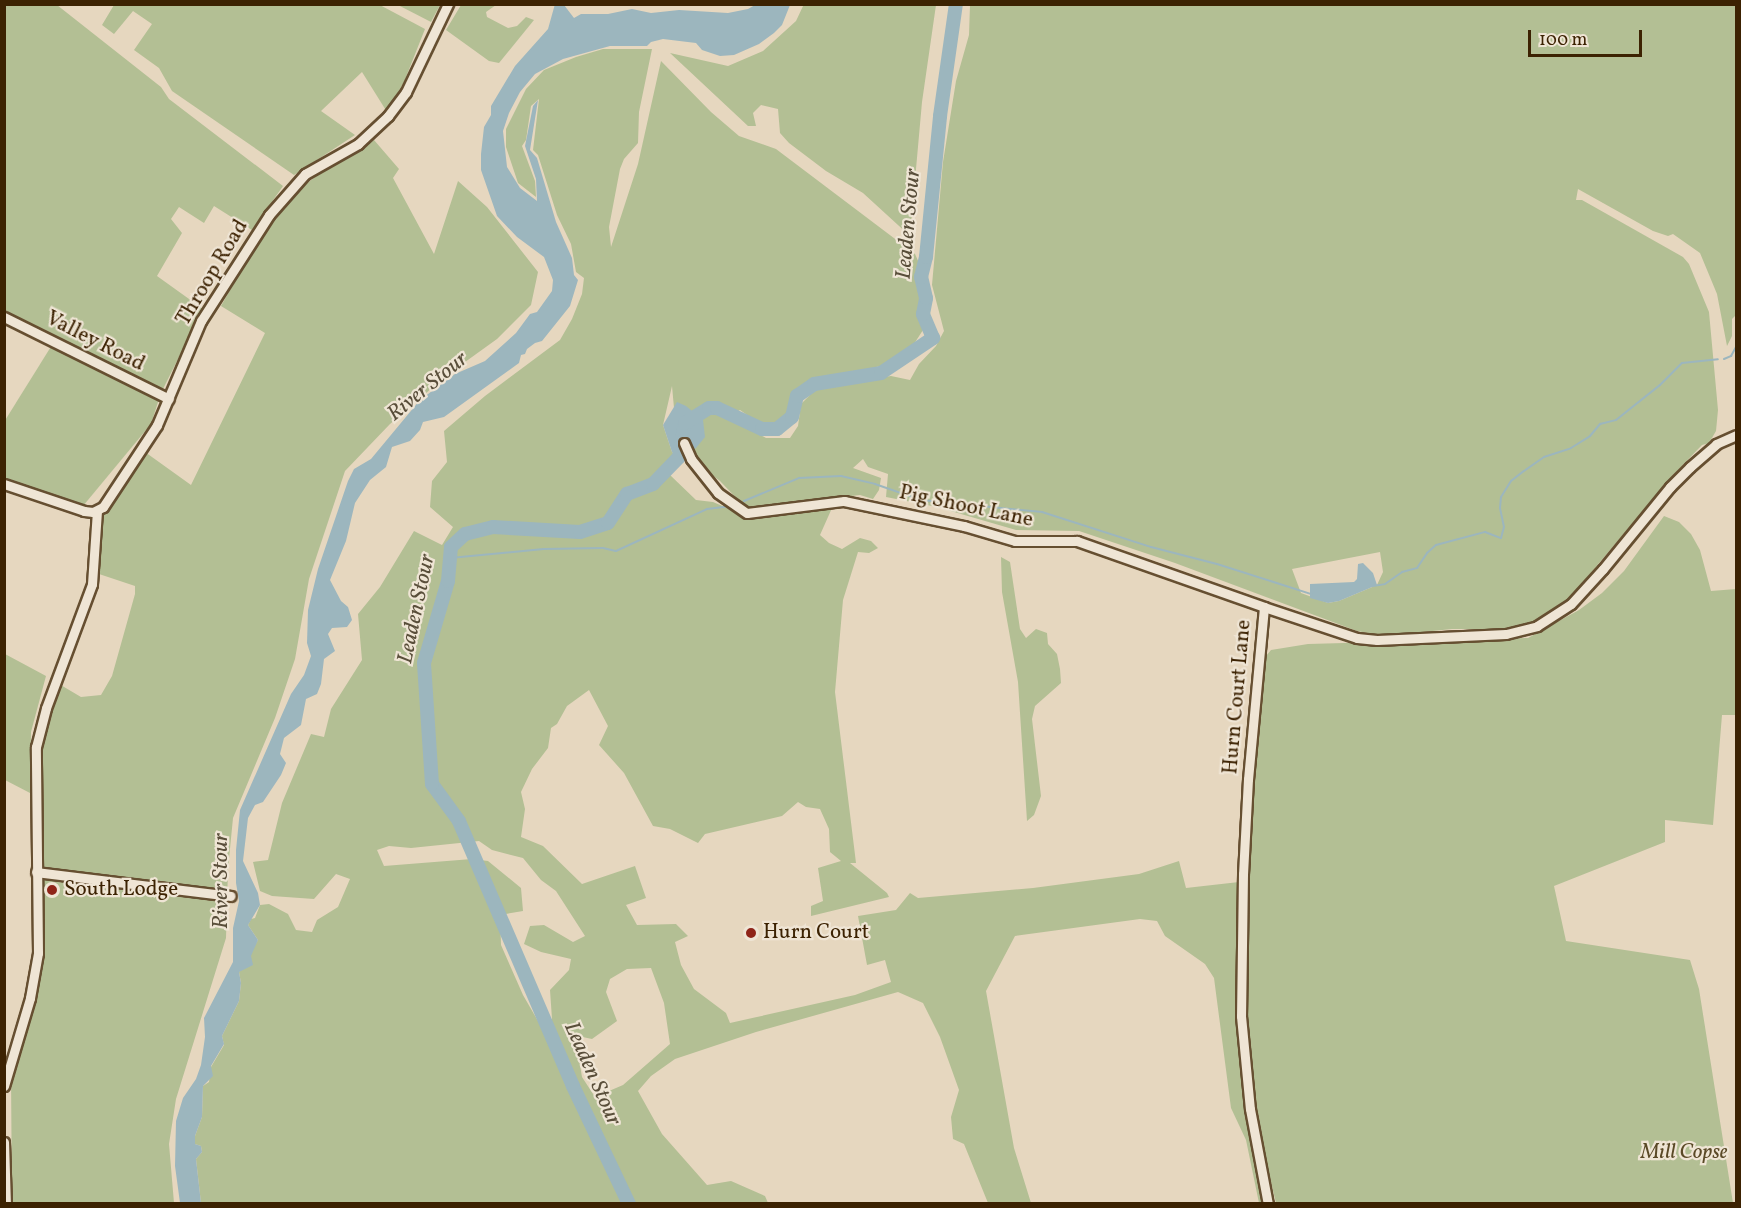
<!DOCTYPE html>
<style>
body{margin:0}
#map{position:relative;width:1741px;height:1208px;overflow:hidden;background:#e6d7bf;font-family:Vollkorn,serif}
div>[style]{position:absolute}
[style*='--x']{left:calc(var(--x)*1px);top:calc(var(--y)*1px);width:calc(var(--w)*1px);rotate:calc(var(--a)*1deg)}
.green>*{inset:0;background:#b3bf94}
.water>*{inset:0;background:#9cb6be}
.stream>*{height:2px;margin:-1px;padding:0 1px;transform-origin:1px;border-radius:1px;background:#9cb6be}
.river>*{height:14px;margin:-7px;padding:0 7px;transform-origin:7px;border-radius:7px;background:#9cb6be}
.roads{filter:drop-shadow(2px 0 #664f31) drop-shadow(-2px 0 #664f31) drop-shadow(0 2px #664f31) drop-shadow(0 -2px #664f31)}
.street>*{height:9px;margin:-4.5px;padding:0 4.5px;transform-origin:4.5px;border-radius:4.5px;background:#efe5d5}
.dots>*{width:16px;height:16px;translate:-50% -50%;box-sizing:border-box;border:3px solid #efe5d5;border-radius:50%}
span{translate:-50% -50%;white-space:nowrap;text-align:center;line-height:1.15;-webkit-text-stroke:4.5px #efe5d5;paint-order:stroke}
.street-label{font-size:21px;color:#3c2202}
.poi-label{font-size:21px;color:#3c2202}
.left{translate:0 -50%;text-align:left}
.park-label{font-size:21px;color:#5a4926;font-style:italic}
.water-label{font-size:22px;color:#594e3a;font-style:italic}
.frame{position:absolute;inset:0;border:6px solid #3c2202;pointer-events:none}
.scale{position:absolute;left:1528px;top:30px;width:114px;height:27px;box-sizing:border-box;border:3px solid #3c2202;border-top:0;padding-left:8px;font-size:18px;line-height:21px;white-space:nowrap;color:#3c2202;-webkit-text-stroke:4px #efe5d5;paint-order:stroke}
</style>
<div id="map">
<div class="green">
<i style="clip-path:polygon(378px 4px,425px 29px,404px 82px,387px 112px,362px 72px,321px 111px,355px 135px,294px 175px,172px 91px,159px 68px,134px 50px,152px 24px,133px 11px,114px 34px,102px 25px,114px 5px)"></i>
<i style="clip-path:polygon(804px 4px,936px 5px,922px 102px,910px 236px,863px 193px,826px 171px,789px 143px,780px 133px,778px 109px,761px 105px,753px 113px,756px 126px,748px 126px,670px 53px,728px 66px,763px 51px,796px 21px)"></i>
<i style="clip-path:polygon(4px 5px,57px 5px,161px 87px,169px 99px,283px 186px,252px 230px,214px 206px,204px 223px,179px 207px,171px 219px,182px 233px,157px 276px,203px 309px,162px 391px,5px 312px)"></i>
<i style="clip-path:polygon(398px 5px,440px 5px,431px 22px)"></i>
<i style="clip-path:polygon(461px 5px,496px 5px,486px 12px,487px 17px,508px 28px,517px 26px,526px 17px,534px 20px,499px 63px,489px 61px,446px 30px)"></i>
<i style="clip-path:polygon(evenodd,970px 5px,1736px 5px,1736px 315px,1732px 319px,1732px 336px,1727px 346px,1717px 294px,1700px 253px,1673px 234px,1668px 236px,1653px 231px,1578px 189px,1576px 200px,1582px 200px,1683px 257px,1689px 264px,1709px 312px,1718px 410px,1716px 431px,1709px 443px,1702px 445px,1674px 474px,1568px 600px,1534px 622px,1506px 629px,1452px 629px,1384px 636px,1357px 631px,1175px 563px,1079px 531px,1016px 530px,937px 507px,886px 497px,888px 474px,868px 467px,863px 459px,853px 468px,881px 478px,879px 490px,873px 499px,860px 495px,746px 508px,720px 481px,691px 459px,674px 408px,672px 386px,663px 425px,672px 452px,679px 457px,670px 475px,696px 500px,713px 502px,732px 510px,745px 520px,832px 508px,820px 535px,829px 543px,842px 549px,860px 538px,871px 541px,878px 548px,869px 553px,858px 552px,843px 600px,835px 692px,856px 863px,850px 863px,887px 893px,889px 897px,811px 916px,811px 906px,823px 901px,818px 868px,841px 861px,830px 852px,829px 829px,820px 809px,806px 807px,798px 802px,782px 816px,705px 834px,698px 843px,670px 829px,653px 826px,624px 773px,599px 745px,608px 726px,589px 690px,567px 706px,557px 724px,551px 728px,548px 748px,532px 769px,521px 792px,525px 809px,521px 837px,543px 846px,582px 884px,635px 866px,646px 898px,626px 905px,637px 925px,676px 924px,688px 936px,675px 942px,681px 965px,694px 989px,726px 1013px,730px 1023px,855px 995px,891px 982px,885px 960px,867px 965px,858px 916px,896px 910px,910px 893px,918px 898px,1033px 888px,1139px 874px,1179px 861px,1186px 888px,1239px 882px,1238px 979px,1265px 1203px,1259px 1203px,1246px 1140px,1231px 1108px,1214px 978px,1205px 964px,1165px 936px,1157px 921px,1140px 919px,1015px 936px,986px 991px,1014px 1148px,1031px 1203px,988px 1203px,964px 1144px,953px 1139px,951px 1117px,959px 1090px,940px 1037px,923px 1003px,898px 992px,756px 1032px,675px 1059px,651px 1076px,638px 1091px,662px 1134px,707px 1185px,731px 1181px,765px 1196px,768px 1203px,201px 1203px,196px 1159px,202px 1152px,201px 1146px,195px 1144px,195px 1136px,202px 1117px,203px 1086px,209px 1082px,211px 1067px,224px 1045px,222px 1036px,239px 1001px,241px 983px,239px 972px,258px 940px,248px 925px,251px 919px,255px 918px,260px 905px,269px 904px,288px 914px,296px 930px,312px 932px,317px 920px,338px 907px,350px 879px,336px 874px,314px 899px,272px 896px,260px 891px,253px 862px,268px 860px,282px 803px,311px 734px,324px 737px,331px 709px,362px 660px,358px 614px,380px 587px,414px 531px,442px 545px,453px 527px,430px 507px,432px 481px,447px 462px,444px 431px,485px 396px,560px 340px,572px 319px,582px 294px,584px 278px,576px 272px,571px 244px,557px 215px,538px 155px,533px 150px,539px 99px,531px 106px,526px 140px,522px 146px,535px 181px,536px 197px,518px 183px,506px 147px,506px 129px,526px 89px,544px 70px,576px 57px,603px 49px,652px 49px,639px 112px,638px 143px,624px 159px,620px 169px,609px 227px,611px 247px,638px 164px,661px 61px,711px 112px,739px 136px,776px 149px,915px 254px,919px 263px,919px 299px,923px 330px,912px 347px,884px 365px,861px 371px,823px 376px,792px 395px,788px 413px,777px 425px,760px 424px,740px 410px,727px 417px,766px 438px,790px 438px,798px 426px,801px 404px,818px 387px,891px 376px,910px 380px,919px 364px,936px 346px,944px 331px,932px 285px,943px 162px,956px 81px,969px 35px,970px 5px,1380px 552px,1383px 572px,1377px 585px,1339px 601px,1328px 603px,1301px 593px,1292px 569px,1380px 552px,970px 5px,479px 841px,492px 850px,523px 858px,541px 880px,556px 891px,585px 936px,573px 942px,544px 925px,530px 926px,524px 944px,541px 952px,571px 959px,569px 970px,550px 990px,552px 1019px,542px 1028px,523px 995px,501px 945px,500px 915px,523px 911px,521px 888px,488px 861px,472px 859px,384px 866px,377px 850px,389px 846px,411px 848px,479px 841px,970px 5px,651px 968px,664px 1003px,670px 1044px,623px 1085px,595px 1097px,582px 1077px,579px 1059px,572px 1045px,578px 1036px,592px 1039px,617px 1021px,606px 992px,610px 979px,627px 969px,651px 968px)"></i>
<i style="clip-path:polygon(374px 140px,399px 169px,393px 178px,434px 254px,458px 181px,487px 207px,538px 272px,531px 305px,497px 339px,447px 375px,390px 424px,345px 471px,309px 579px,295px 659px,275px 718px,233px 818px,228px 869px,226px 938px,176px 1099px,169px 1144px,174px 1203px,12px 1203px,11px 1077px,31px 1011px,44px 917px,41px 863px,43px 746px,59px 684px,81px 697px,101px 695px,112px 676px,135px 594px,135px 586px,96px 573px,102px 513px,145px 452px,191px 485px,265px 333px,221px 306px,254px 248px,298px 190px,339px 159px)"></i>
<i style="clip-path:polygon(52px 345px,159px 399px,151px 424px,83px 506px,5px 478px,4px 422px)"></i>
<i style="clip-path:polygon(1664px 516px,1679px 522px,1691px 534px,1700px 550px,1711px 591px,1736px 589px,1736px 715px,1722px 715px,1713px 825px,1665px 820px,1665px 842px,1554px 886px,1566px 941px,1690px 960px,1699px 989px,1733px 1203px,1276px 1203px,1259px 1133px,1244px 989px,1253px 782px,1266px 656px,1271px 650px,1308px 644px,1528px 638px,1579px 610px,1602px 593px,1624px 571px)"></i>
<i style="clip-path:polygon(1001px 557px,1010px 562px,1020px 629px,1026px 638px,1036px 629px,1047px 633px,1048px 644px,1057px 654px,1060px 669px,1061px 683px,1035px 706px,1032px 719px,1041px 796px,1034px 815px,1027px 821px,1018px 682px,1002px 592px)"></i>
<i style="clip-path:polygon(5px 654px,46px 676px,31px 732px,30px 793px,5px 780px)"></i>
</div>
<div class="water">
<i style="clip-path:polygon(555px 4px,564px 5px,574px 18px,581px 14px,608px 14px,632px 9px,651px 13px,679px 10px,728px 13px,748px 9px,755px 5px,790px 5px,782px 25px,774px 33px,759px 44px,734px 55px,720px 56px,702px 50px,696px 43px,663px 39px,651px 42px,647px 46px,610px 46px,563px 59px,535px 74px,520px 92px,509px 113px,503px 131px,507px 167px,520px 188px,537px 201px,536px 179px,525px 146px,533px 106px,538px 100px,530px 150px,537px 158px,556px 222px,572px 258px,574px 275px,578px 280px,570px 306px,542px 341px,535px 343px,527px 349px,525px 354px,521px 355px,519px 363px,444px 417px,423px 422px,420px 430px,410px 441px,392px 447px,386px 467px,370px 480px,355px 503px,346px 541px,330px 580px,341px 601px,348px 607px,352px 620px,347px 627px,332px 628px,328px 634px,335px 651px,324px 659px,321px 684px,317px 694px,306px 699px,301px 725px,284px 738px,280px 754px,286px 763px,281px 775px,263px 802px,255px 805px,248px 818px,243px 861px,258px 893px,260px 905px,248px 925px,258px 940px,251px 956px,253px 965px,239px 972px,241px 983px,239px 1001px,222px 1036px,224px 1044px,211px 1066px,213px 1076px,203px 1086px,202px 1117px,195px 1136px,195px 1144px,201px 1146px,202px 1152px,196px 1159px,201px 1203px,180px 1203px,175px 1166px,176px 1121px,183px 1098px,196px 1079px,201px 1065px,205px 1037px,204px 1018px,233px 962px,233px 928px,239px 901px,236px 883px,236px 850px,240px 810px,291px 694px,304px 675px,311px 656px,307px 643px,308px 610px,318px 569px,348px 481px,354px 469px,371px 459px,420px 400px,455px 374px,485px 361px,516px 333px,530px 314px,537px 312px,552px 291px,553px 280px,544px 257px,517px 237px,497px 216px,481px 170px,481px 154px,484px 127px,491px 115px,491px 106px,515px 66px,548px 29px)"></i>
<i style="clip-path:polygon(677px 402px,686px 406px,703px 420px,705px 437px,696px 448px,679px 457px,672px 452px,663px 425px)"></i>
<i style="clip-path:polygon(1363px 563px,1373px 573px,1377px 585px,1339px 601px,1328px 603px,1310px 598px,1310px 584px,1354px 582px,1357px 579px,1358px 564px)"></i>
</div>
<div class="stream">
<i style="--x:1724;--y:359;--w:8;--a:-23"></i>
<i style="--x:1731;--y:356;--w:10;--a:-61"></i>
<i style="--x:744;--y:501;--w:60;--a:-22.7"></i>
<i style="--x:799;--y:478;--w:42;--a:-2.7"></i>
<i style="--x:841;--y:476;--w:35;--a:13"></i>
<i style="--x:875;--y:484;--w:49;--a:19.2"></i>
<i style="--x:921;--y:500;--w:122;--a:5.7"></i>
<i style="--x:1042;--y:512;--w:114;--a:17.8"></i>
<i style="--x:1151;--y:547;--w:68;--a:14.4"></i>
<i style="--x:1217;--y:564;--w:99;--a:17.7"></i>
<i style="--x:450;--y:558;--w:94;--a:-5.5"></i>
<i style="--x:544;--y:549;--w:59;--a:-1"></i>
<i style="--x:603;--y:548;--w:13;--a:13"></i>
<i style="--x:616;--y:551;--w:100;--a:-24.8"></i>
<i style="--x:707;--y:509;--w:23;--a:-7"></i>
<i style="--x:1373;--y:586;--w:12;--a:-9"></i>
<i style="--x:1385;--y:584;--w:21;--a:-35"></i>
<i style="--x:1402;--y:572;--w:16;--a:-15"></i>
<i style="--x:1417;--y:568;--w:18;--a:-56"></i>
<i style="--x:1427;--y:553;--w:12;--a:-42"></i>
<i style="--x:1436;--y:545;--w:51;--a:-14.9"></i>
<i style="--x:1485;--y:532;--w:17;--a:21"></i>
<i style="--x:1501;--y:538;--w:11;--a:-75"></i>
<i style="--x:1504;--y:527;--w:19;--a:-102"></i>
<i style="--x:1500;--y:508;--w:11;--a:-85"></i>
<i style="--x:1501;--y:497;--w:19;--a:-58"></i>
<i style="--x:1511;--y:481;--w:16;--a:-38"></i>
<i style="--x:1524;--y:471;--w:24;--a:-35"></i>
<i style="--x:1544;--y:457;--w:28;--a:-18"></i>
<i style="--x:1571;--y:448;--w:22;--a:-32"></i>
<i style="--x:1590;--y:436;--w:16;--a:-50"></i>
<i style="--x:1600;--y:424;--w:16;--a:-14"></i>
<i style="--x:1616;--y:420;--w:56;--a:-38.5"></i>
<i style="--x:1660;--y:385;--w:31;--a:-45"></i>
<i style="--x:1682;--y:363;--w:36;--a:-6"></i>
</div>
<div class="river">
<i style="--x:629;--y:1204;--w:131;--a:-115.4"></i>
<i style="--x:573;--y:1086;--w:288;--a:-113.3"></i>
<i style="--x:459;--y:821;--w:46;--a:-126.1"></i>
<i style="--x:432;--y:784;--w:121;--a:-93.8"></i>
<i style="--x:424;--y:663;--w:85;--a:-73.7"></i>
<i style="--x:448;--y:581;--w:34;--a:-85"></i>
<i style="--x:451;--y:547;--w:19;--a:-43"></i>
<i style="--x:465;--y:534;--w:29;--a:-14"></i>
<i style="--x:493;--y:527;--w:87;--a:3.3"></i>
<i style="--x:580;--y:532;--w:29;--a:-18"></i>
<i style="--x:608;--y:523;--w:35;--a:-57"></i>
<i style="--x:627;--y:494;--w:28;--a:-21"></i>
<i style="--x:653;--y:484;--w:37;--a:-46"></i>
<i style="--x:679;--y:457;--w:35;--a:-80"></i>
<i style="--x:685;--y:423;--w:28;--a:-32"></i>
<i style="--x:709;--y:408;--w:8;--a:0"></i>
<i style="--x:717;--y:408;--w:50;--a:25"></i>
<i style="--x:762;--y:429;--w:15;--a:0"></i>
<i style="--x:777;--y:429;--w:19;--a:-39"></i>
<i style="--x:792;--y:417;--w:22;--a:-77"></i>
<i style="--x:797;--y:396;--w:21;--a:-35"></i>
<i style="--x:814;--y:384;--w:68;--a:-9.3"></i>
<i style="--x:881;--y:373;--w:63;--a:-33.9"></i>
<i style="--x:933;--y:338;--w:26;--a:-113"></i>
<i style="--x:923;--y:314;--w:16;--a:-79"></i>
<i style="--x:926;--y:298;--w:22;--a:-103"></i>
<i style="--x:921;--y:277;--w:21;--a:-76"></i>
<i style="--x:926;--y:257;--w:142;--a:-84.3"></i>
<i style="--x:940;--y:116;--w:113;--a:-81.9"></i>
</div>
<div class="roads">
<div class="street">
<i style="--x:4;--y:317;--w:184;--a:26.4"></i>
<i style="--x:684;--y:443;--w:17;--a:66"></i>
<i style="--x:691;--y:459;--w:43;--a:51.5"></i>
<i style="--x:718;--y:493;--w:35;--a:35"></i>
<i style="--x:747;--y:513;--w:98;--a:-7.1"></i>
<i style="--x:844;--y:501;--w:123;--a:11.8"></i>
<i style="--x:964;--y:526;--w:53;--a:16.4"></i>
<i style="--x:1015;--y:541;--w:62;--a:0"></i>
<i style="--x:1077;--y:541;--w:198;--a:19.4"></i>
<i style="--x:1264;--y:607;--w:98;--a:18.4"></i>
<i style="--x:1357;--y:638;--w:20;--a:6"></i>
<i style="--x:1377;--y:640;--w:129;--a:-2.7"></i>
<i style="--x:1506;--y:634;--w:32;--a:-14"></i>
<i style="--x:1537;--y:626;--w:40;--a:-32.9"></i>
<i style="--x:1571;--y:604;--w:47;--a:-47.6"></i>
<i style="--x:1603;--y:569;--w:106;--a:-50.7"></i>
<i style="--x:1670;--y:487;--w:28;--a:-45"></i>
<i style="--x:1690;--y:467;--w:35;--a:-41"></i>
<i style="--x:1716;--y:444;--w:22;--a:-24"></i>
<i style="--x:4;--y:484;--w:84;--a:18.6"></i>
<i style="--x:84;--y:511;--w:9;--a:6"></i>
<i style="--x:93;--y:512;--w:11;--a:-27"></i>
<i style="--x:103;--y:507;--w:98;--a:-56.6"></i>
<i style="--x:157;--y:425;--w:113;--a:-67.1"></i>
<i style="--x:201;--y:321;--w:126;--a:-57.3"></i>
<i style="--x:269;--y:215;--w:55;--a:-48.7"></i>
<i style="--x:305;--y:174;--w:61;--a:-29.5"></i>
<i style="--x:358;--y:144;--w:41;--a:-43"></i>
<i style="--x:388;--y:116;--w:30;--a:-53"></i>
<i style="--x:406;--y:92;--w:98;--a:-64.5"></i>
<i style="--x:1264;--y:607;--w:173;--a:95.3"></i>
<i style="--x:1248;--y:779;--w:95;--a:93"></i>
<i style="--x:1243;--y:874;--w:142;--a:90.8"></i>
<i style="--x:1241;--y:1016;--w:93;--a:84.5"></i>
<i style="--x:1250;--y:1109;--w:97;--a:79.3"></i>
<i style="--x:36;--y:872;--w:196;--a:7"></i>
<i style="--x:4;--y:1086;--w:92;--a:-73.5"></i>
<i style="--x:30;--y:998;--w:46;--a:-79.9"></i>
<i style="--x:38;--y:953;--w:206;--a:-90.6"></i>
<i style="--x:36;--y:747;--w:40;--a:-75.6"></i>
<i style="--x:46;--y:708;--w:132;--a:-69.6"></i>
<i style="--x:92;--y:584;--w:73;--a:-86.1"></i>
<i style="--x:4;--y:1142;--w:62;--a:88.2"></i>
</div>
</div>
<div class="dots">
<i style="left:52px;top:890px;background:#8f2418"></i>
<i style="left:751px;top:933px;background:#8f2418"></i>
</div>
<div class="street-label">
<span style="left:213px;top:273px;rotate:-59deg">Throop Road</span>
<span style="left:95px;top:342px;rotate:27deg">Valley Road</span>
<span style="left:966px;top:507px;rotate:12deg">Pig Shoot Lane</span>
<span style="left:1238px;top:697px;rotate:-85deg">Hurn Court Lane</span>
</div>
<div class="poi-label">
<span class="left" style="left:64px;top:890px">South Lodge</span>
<span class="left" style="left:763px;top:933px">Hurn Court</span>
</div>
<div class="park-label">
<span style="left:1684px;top:1153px">Mill Copse</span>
</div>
<div class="water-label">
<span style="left:909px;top:224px;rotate:-85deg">Leaden Stour</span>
<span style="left:428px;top:387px;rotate:-39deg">River Stour</span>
<span style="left:417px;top:609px;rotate:-78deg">Leaden Stour</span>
<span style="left:222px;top:881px;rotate:-90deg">River Stour</span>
<span style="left:592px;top:1074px;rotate:66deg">Leaden Stour</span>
</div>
<div class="frame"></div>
<div class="scale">100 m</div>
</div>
